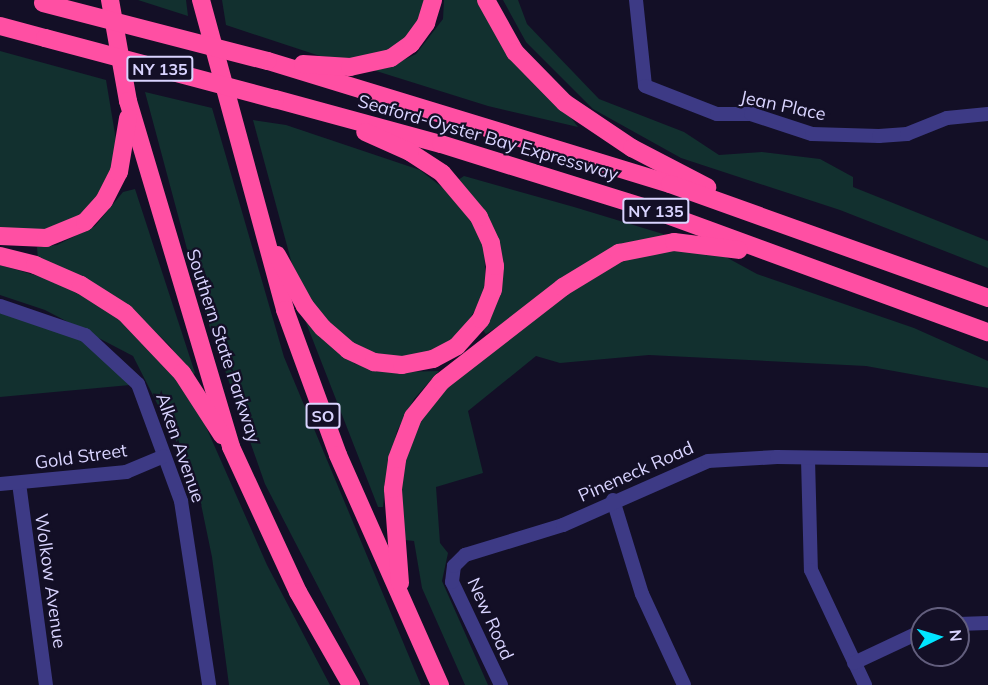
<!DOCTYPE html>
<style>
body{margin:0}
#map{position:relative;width:988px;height:685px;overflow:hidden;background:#130f26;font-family:Mulish,sans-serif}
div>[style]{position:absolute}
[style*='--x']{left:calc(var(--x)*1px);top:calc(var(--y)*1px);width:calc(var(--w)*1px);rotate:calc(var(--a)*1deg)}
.green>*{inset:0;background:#12302f}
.minor>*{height:14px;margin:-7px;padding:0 7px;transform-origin:7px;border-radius:7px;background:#3d3a85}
.motorway>*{height:18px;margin:-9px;padding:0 9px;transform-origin:9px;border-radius:9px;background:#ff4fa3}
.motorway-bridge>*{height:18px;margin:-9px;padding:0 9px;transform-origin:9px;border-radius:9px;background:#ff4fa3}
span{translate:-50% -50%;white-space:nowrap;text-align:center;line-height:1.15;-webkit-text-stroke:4.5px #130f26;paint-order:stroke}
.shield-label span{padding:2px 4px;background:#130f26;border:2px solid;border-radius:4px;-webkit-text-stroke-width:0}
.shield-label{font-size:16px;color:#d9d4ff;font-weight:700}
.street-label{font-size:18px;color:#d9d4ff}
.north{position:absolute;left:910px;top:607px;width:60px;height:60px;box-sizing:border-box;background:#130f26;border:2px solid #625e7d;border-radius:50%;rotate:85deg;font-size:16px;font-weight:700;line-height:24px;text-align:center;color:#d9d4ff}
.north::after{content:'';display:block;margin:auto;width:21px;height:27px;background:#00e5ff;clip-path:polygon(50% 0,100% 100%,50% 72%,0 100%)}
</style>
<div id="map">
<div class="green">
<i style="clip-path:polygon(138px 0,186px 0,188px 16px)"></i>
<i style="clip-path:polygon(222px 0,425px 0,424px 11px,403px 42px,366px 61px,320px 56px,226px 25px)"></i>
<i style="clip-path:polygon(444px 0,481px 0,578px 127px,488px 106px,373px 70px,387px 68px,416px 54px,443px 19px)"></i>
<i style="clip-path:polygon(503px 0,518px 0,527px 24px,599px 99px,684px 132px,719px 155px,762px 152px,820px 159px,853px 177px,853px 187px,988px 241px,988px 268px,840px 210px,681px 158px,593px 109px,526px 42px)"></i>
<i style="clip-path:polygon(0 51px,106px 80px,116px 140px,109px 182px,85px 213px,47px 232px,0 229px)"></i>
<i style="clip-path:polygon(145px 92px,212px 108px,284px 357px,421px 685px,369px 685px,265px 484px,202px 305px)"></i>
<i style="clip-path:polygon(253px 120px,286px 125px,420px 170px,457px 199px,484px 242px,486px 291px,460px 336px,417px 357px,370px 356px,339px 336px,311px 304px,292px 264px)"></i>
<i style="clip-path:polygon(464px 176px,574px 207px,673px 237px,635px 241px,486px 334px,482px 329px,501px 262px,458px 180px)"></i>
<i style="clip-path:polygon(135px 189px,195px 373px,190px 377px,170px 346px,136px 313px,38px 260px,37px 247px,57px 245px,95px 226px,123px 192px)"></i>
<i style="clip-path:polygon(713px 250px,757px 274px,914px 328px,988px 361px,988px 388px,866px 366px,649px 355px,560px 363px,536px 356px,468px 411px,483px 473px,436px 487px,440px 543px,448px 553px,442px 581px,488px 685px,465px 685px,422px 588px,414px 541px,405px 540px,400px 473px,409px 436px,446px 383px,598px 271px,651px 251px)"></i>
<i style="clip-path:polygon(0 265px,45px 278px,105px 306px,167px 363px,203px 420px,267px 565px,330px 685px,229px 685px,212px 557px,196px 480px,133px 356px,45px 310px,0 295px)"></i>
<i style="clip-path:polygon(0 313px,82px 339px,130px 385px,0 397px)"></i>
<i style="clip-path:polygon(305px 320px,355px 364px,398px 372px,439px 371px,414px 399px,397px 431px,386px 478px,383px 507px,378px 507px)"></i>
</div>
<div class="minor">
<i style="--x:636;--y:0;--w:86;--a:84"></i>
<i style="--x:645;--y:86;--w:77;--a:21.3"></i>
<i style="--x:717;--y:114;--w:34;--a:0"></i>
<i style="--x:751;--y:114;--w:64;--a:18.2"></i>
<i style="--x:812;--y:134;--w:67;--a:1.7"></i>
<i style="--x:879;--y:136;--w:28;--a:-4"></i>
<i style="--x:907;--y:134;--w:43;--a:-21.8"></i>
<i style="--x:947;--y:118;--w:41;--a:-5.6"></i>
<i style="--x:0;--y:306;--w:90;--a:18.8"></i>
<i style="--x:85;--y:335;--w:72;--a:42.8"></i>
<i style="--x:138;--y:384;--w:125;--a:69.8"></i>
<i style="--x:181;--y:501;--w:186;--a:81.3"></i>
<i style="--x:808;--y:459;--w:111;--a:88.5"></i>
<i style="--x:811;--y:570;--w:127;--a:64.8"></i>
<i style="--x:19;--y:483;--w:204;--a:82.4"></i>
<i style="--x:0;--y:484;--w:127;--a:-5.4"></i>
<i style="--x:126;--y:472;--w:41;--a:-22.8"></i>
<i style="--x:613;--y:500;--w:98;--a:72.9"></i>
<i style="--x:642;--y:594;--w:100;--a:65.2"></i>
<i style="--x:958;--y:624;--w:30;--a:-2"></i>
<i style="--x:854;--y:663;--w:75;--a:-25.2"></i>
<i style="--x:501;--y:685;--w:114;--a:-115.4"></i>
<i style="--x:452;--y:582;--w:16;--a:-83"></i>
<i style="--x:454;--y:566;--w:16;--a:-45"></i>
<i style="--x:465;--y:555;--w:102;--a:-17"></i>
<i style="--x:563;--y:525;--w:158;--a:-23.8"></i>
<i style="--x:708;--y:461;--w:69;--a:-3.3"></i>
<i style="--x:777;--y:457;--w:211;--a:0.8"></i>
</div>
<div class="motorway">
<i style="--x:110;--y:0;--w:103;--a:79.9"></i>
<i style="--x:128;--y:101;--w:361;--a:73.4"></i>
<i style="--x:231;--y:447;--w:160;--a:65.2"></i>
<i style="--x:298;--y:592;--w:107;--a:60.3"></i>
<i style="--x:201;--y:0;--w:321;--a:74.8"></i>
<i style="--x:285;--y:310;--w:154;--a:69.9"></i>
<i style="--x:338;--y:455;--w:252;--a:66.1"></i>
<i style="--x:486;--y:0;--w:60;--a:60.9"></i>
<i style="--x:515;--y:52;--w:71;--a:45.6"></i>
<i style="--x:565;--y:103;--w:81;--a:33.9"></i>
<i style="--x:632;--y:148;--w:85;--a:27.5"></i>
<i style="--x:0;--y:26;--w:47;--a:14.9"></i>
<i style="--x:268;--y:61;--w:420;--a:17"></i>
<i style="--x:670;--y:184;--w:338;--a:19.7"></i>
<i style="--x:303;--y:64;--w:47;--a:3.7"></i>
<i style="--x:350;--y:67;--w:42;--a:-12.4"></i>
<i style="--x:391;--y:58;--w:24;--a:-35"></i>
<i style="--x:411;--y:44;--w:26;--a:-54"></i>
<i style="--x:426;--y:23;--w:24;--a:-73"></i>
<i style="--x:275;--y:99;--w:172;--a:15.2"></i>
<i style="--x:441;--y:144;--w:232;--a:17.3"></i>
<i style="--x:662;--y:213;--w:347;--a:20.1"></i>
<i style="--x:0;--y:236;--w:46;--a:2.5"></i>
<i style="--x:46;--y:238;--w:42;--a:-22.3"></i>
<i style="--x:85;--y:222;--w:28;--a:-48"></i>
<i style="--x:104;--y:201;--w:33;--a:-63"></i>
<i style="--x:119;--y:172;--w:55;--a:-80.5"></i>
<i style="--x:277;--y:255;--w:58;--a:61.2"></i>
<i style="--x:305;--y:306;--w:28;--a:51"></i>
<i style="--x:323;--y:328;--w:33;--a:41"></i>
<i style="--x:348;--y:350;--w:29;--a:25"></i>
<i style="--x:374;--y:362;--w:28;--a:6"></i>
<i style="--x:402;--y:365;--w:32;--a:-11"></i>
<i style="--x:433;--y:359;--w:27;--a:-28"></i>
<i style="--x:457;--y:346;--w:36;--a:-48"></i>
<i style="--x:481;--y:319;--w:31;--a:-68"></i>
<i style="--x:493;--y:290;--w:24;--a:-85"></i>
<i style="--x:495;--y:266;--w:23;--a:-100"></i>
<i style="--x:491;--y:243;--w:29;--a:-115"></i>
<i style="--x:479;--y:217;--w:57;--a:-130.1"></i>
<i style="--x:442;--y:173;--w:38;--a:-147"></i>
<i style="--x:410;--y:152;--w:49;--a:-156"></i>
<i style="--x:0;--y:256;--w:36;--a:14"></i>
<i style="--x:35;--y:265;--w:50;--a:23.5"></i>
<i style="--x:81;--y:285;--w:52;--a:32.5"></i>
<i style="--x:125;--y:313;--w:83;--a:46.5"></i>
<i style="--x:182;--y:373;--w:74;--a:57.2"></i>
<i style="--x:400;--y:583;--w:94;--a:-94.3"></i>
<i style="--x:393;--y:489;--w:30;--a:-82"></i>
<i style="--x:397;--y:459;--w:45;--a:-69.1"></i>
<i style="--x:413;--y:417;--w:45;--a:-51.3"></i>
<i style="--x:441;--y:382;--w:155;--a:-37.9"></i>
<i style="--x:563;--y:287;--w:66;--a:-31.3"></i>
<i style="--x:619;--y:253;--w:56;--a:-11.3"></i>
<i style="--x:674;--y:242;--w:65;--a:7"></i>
</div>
<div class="motorway-bridge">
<i style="--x:43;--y:3;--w:232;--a:14.5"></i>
<i style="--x:45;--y:38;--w:238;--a:14.9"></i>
</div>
<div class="shield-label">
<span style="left:160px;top:69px">NY 135</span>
<span style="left:656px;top:211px">NY 135</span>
<span style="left:323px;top:416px">SO</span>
</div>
<div class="street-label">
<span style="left:783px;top:106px;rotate:12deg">Jean Place</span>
<span style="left:488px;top:138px;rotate:16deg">Seaford-Oyster Bay Expressway</span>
<span style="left:223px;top:346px;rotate:72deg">Southern State Parkway</span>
<span style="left:180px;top:448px;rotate:71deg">Alken Avenue</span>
<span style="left:81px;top:457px;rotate:-8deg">Gold Street</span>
<span style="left:636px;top:472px;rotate:-24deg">Pineneck Road</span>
<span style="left:50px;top:581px;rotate:82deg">Wolkow Avenue</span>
<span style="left:490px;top:619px;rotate:66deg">New Road</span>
</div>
<div class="north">N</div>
</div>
